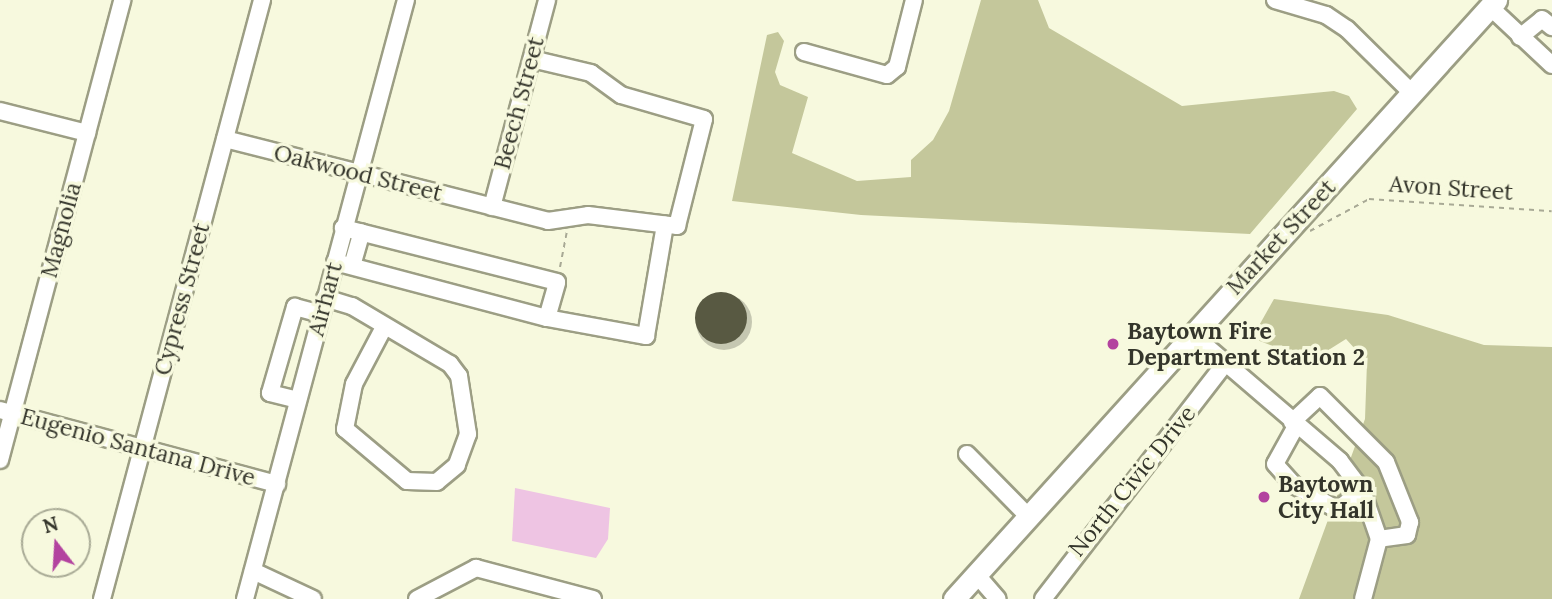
<!DOCTYPE html>
<style>
body{margin:0}
#map{position:relative;width:1552px;height:599px;overflow:hidden;background:#f7f9de;font-family:Lora,serif}
div>[style]{position:absolute}
[style*='--x']{left:calc(var(--x)*1px);top:calc(var(--y)*1px);width:calc(var(--w)*1px);rotate:calc(var(--a)*1deg)}
.green>*{inset:0;background:#c4c79b}
.water>*{inset:0;background:#eec4e3}
.shadow>*{inset:0;background:#0003}
.round{border-radius:50%}
.building>*{inset:0;background:#585942}
.path>*{height:2px;margin-top:-1px;transform-origin:0;background:repeating-linear-gradient(90deg,#a8a995 0 5px,transparent 0 10px)}
.roads{filter:drop-shadow(2px 0 #9c9e84) drop-shadow(-2px 0 #9c9e84) drop-shadow(0 2px #9c9e84) drop-shadow(0 -2px #9c9e84)}
.minor>*{height:16px;margin:-8px;padding:0 8px;transform-origin:8px;border-radius:8px;background:#fff}
.major>*{height:21px;margin:-10.5px;padding:0 10.5px;transform-origin:10.5px;border-radius:10.5px;background:#fff}
.dots>*{width:19px;height:19px;translate:-50% -50%;box-sizing:border-box;border:4px solid #f7f9de;border-radius:50%}
span{translate:-50% -50%;white-space:nowrap;text-align:center;line-height:1.15;-webkit-text-stroke:7px #f7f9de;paint-order:stroke}
.street-label{font-size:23px;color:#34352b}
.poi-label{font-size:23px;color:#34352b;font-weight:700}
.left{translate:0 -50%;text-align:left}
.north{position:absolute;left:21px;top:508px;width:70px;height:70px;box-sizing:border-box;background:#f7f9de;border:2px solid #a9ab96;border-radius:50%;rotate:343deg;font-size:19px;font-weight:700;line-height:28px;text-align:center;color:#34352b}
.north::after{content:'';display:block;margin:auto;width:24px;height:32px;background:#b3439f;clip-path:polygon(50% 0,100% 100%,50% 72%,0 100%)}
</style>
<div id="map">
<div class="green">
<i style="clip-path:polygon(981px 0,1038px 0,1049px 28px,1182px 106px,1334px 91px,1349px 96px,1357px 109px,1250px 234px,861px 215px,732px 201px,767px 35px,778px 32px,784px 41px,775px 72px,780px 85px,808px 97px,792px 153px,857px 181px,911px 177px,911px 160px,933px 140px,949px 111px)"></i>
<i style="clip-path:polygon(1274px 299px,1388px 315px,1484px 345px,1552px 347px,1552px 599px,1299px 599px,1365px 419px,1367px 362px,1346px 339px,1311px 361px,1252px 338px)"></i>
</div>
<div class="water">
<i style="clip-path:polygon(515px 488px,610px 508px,608px 539px,596px 558px,512px 541px)"></i>
</div>
<div class="shadow">
<i class="round" style="left:696px;top:294px;width:56px;height:56px"></i>
</div>
<div class="building">
<i class="round" style="left:695px;top:292px;width:52px;height:52px"></i>
</div>
<div class="path">
<i style="--x:1310;--y:231;--w:67;--a:-28.5"></i>
<i style="--x:1369;--y:199;--w:183;--a:3.8"></i>
<i style="--x:560;--y:267;--w:37;--a:-79"></i>
</div>
<div class="roads">
<div class="minor">
<i style="--x:1275;--y:0;--w:53;--a:16.4"></i>
<i style="--x:1326;--y:15;--w:25;--a:34"></i>
<i style="--x:1347;--y:29;--w:93;--a:44.6"></i>
<i style="--x:1490;--y:7;--w:85;--a:43.1"></i>
<i style="--x:1520;--y:37;--w:28;--a:-39"></i>
<i style="--x:1542;--y:19;--w:13;--a:39"></i>
<i style="--x:804;--y:52;--w:86;--a:15.5"></i>
<i style="--x:887;--y:75;--w:13;--a:-39"></i>
<i style="--x:897;--y:67;--w:69;--a:-75.8"></i>
<i style="--x:0;--y:111;--w:90;--a:14.2"></i>
<i style="--x:225;--y:139;--w:333;--a:14.2"></i>
<i style="--x:548;--y:221;--w:40;--a:-8.5"></i>
<i style="--x:588;--y:215;--w:90;--a:7"></i>
<i style="--x:677;--y:226;--w:110;--a:-75.8"></i>
<i style="--x:704;--y:119;--w:86;--a:-163.9"></i>
<i style="--x:621;--y:95;--w:37;--a:-144"></i>
<i style="--x:591;--y:73;--w:61;--a:-166.7"></i>
<i style="--x:492;--y:207;--w:214;--a:-75.1"></i>
<i style="--x:335;--y:262;--w:219;--a:14.8"></i>
<i style="--x:547;--y:318;--w:37;--a:-74"></i>
<i style="--x:557;--y:282;--w:221;--a:-165.8"></i>
<i style="--x:352;--y:266;--w:35;--a:-74"></i>
<i style="--x:325;--y:298;--w:28;--a:17"></i>
<i style="--x:352;--y:306;--w:114;--a:30.6"></i>
<i style="--x:450;--y:364;--w:15;--a:53"></i>
<i style="--x:459;--y:376;--w:59;--a:81.2"></i>
<i style="--x:468;--y:434;--w:33;--a:110"></i>
<i style="--x:457;--y:465;--w:26;--a:140"></i>
<i style="--x:437;--y:482;--w:30;--a:-178"></i>
<i style="--x:407;--y:481;--w:81;--a:-140"></i>
<i style="--x:345;--y:429;--w:46;--a:-78.7"></i>
<i style="--x:354;--y:384;--w:62;--a:-62.2"></i>
<i style="--x:547;--y:318;--w:101;--a:10.3"></i>
<i style="--x:646;--y:336;--w:113;--a:-80.3"></i>
<i style="--x:1192;--y:334;--w:195;--a:40.6"></i>
<i style="--x:1340;--y:461;--w:36;--a:53"></i>
<i style="--x:1362;--y:490;--w:52;--a:70.9"></i>
<i style="--x:1379;--y:539;--w:62;--a:104.9"></i>
<i style="--x:298;--y:400;--w:29;--a:-166"></i>
<i style="--x:270;--y:393;--w:90;--a:-73.8"></i>
<i style="--x:295;--y:307;--w:27;--a:15"></i>
<i style="--x:0;--y:410;--w:287;--a:15"></i>
<i style="--x:1292;--y:422;--w:38;--a:-43"></i>
<i style="--x:1320;--y:396;--w:93;--a:45"></i>
<i style="--x:1386;--y:462;--w:65;--a:68.2"></i>
<i style="--x:1410;--y:522;--w:13;--a:103"></i>
<i style="--x:1407;--y:535;--w:28;--a:172"></i>
<i style="--x:1296;--y:426;--w:43;--a:118.9"></i>
<i style="--x:1275;--y:464;--w:28;--a:48"></i>
<i style="--x:1294;--y:485;--w:51;--a:29.6"></i>
<i style="--x:1338;--y:510;--w:31;--a:-40"></i>
<i style="--x:967;--y:454;--w:87;--a:45.5"></i>
<i style="--x:0;--y:460;--w:476;--a:-75.1"></i>
<i style="--x:253;--y:571;--w:66;--a:25"></i>
<i style="--x:976;--y:574;--w:33;--a:49"></i>
<i style="--x:102;--y:599;--w:620;--a:-75.04"></i>
<i style="--x:245;--y:599;--w:620;--a:-74.96"></i>
<i style="--x:417;--y:599;--w:67;--a:-27.7"></i>
<i style="--x:476;--y:568;--w:121;--a:14.8"></i>
<i style="--x:1043;--y:599;--w:296;--a:-52.3"></i>
</div>
<div class="major">
<i style="--x:954;--y:599;--w:808;--a:-47.86"></i>
</div>
</div>
<div class="dots">
<i style="left:1113px;top:344px;background:#b3439f"></i>
<i style="left:1264px;top:497px;background:#b3439f"></i>
</div>
<div class="street-label">
<span style="left:519px;top:103px;rotate:-75deg">Beech Street</span>
<span style="left:358px;top:173px;rotate:14deg">Oakwood Street</span>
<span style="left:1451px;top:188px;rotate:4deg">Avon Street</span>
<span style="left:61px;top:230px;rotate:-75deg">Magnolia</span>
<span style="left:1281px;top:237px;rotate:-47deg">Market Street</span>
<span style="left:182px;top:299px;rotate:-75deg">Cypress Street</span>
<span style="left:325px;top:299px;rotate:-75deg">Airhart</span>
<span style="left:138px;top:447px;rotate:15deg">Eugenio Santana Drive</span>
<span style="left:1132px;top:481px;rotate:-51deg">North Civic Drive</span>
</div>
<div class="poi-label">
<span class="left" style="left:1127px;top:344px">Baytown Fire<br>Department Station 2</span>
<span class="left" style="left:1278px;top:497px">Baytown<br>City Hall</span>
</div>
<div class="north">N</div>
</div>
